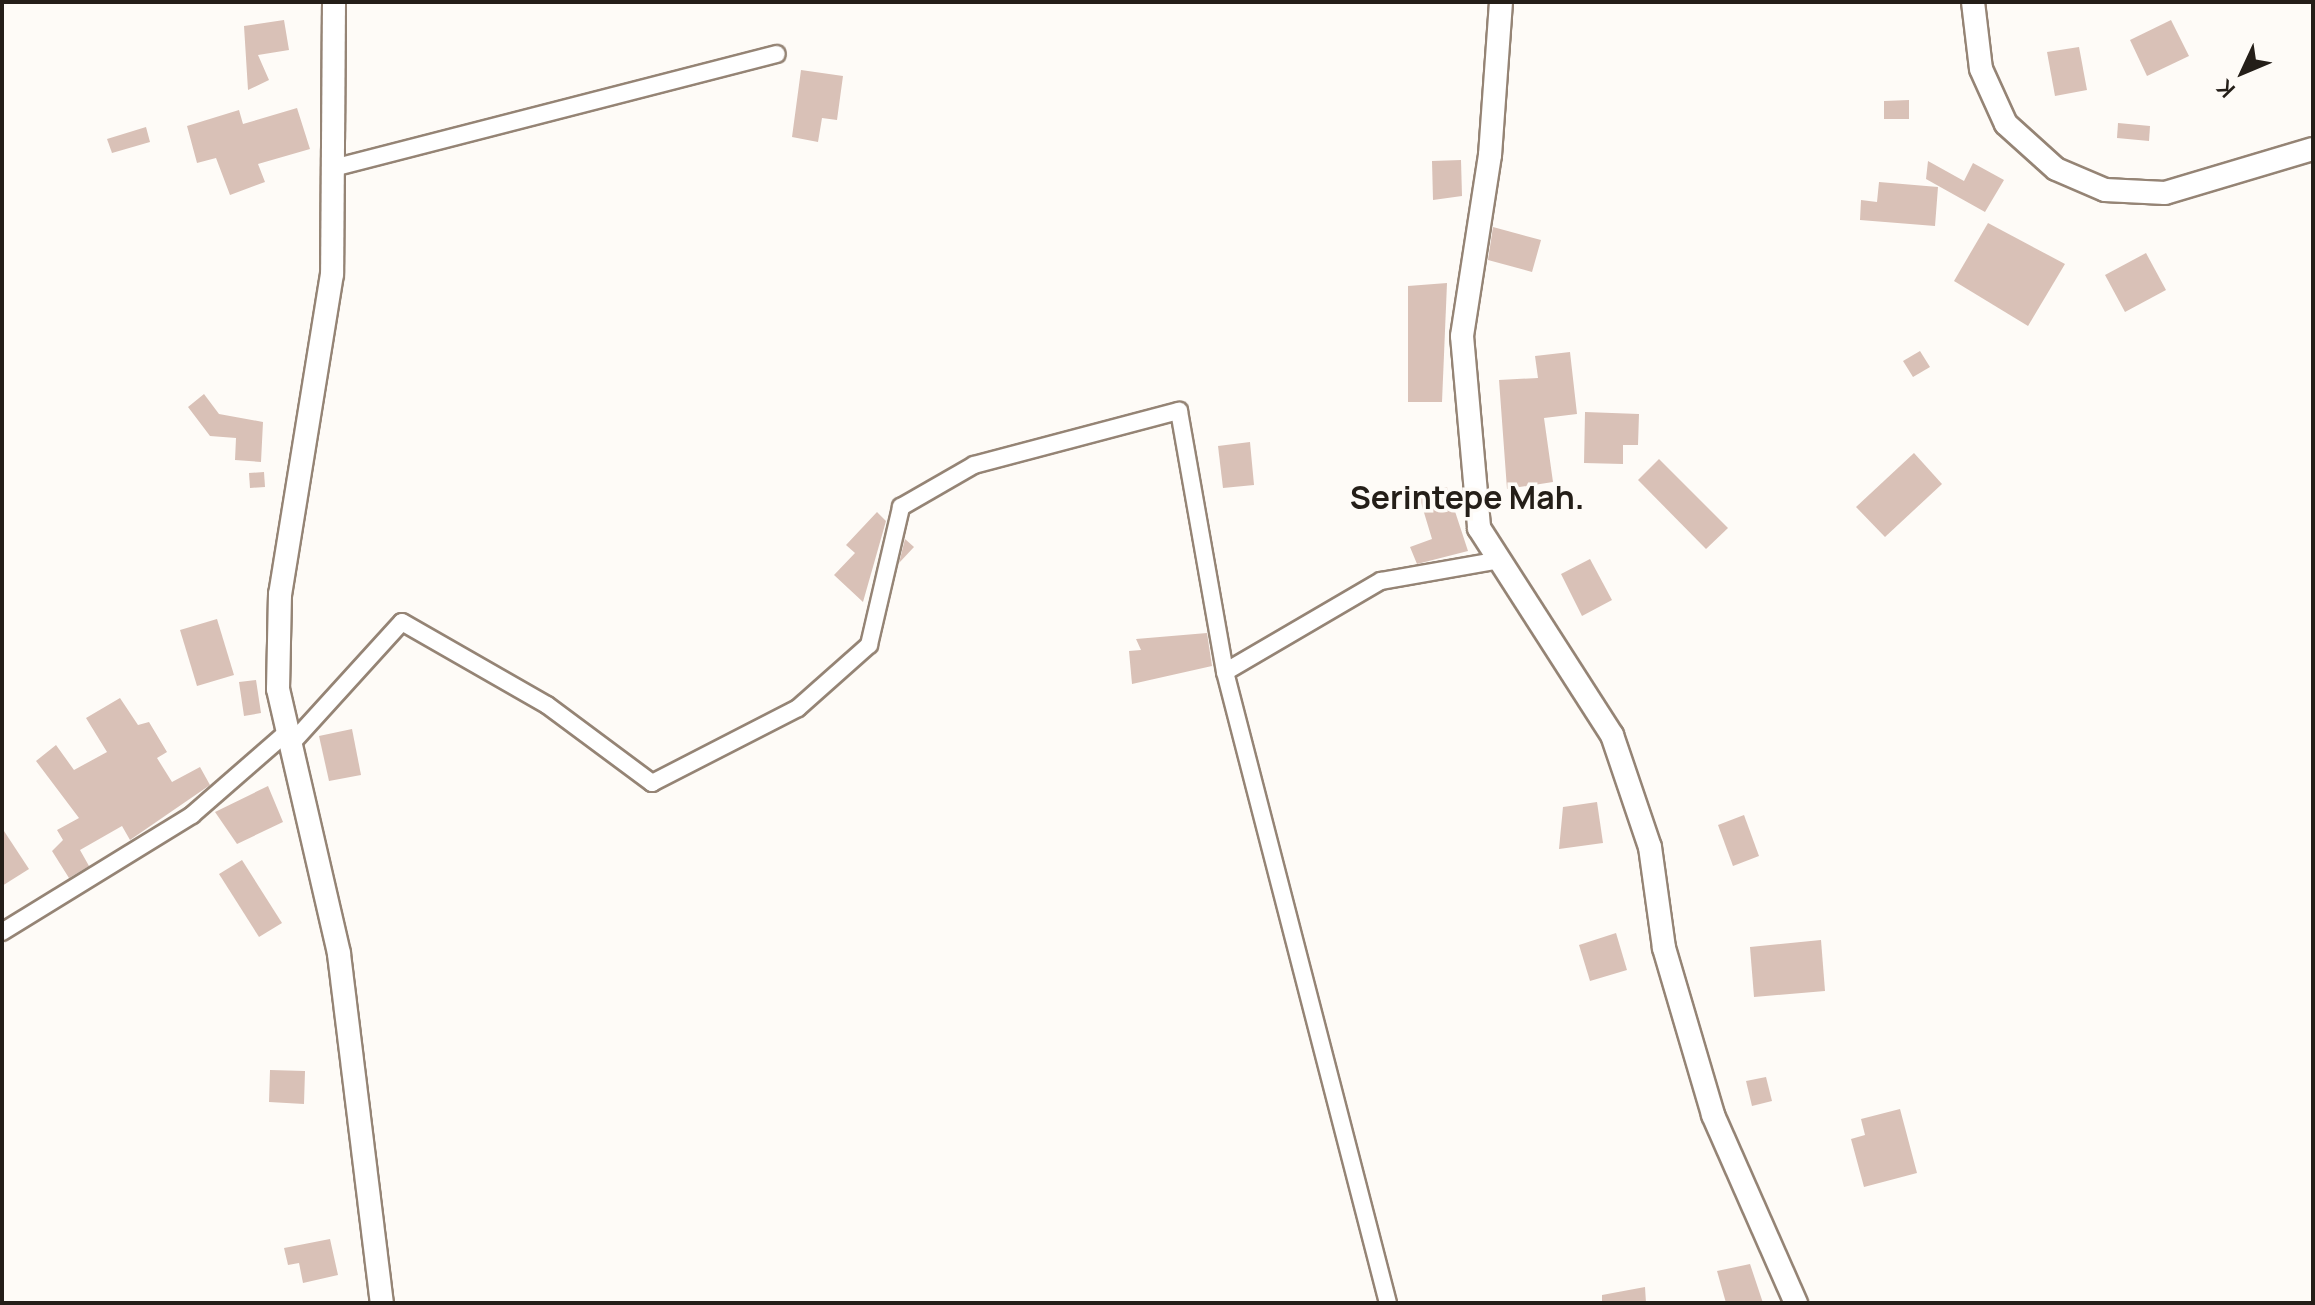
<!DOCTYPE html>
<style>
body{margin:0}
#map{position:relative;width:2315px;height:1305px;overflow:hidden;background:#fefbf7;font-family:Manrope,sans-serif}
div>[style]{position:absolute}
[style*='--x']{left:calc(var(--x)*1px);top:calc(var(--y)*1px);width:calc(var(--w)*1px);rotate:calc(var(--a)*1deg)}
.building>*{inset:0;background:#d9c1b7}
.roads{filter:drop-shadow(2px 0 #958475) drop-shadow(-2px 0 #958475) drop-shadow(0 2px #958475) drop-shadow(0 -2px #958475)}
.street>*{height:16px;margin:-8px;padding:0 8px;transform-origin:8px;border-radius:8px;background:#fff}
.secondary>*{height:22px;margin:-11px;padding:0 11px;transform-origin:11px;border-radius:11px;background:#fff}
span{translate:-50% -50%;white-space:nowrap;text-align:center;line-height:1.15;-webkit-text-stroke:7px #fefbf7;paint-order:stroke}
.district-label{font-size:32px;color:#241e18;font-weight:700}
.frame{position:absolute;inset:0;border:4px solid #241e18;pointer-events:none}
.north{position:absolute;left:2203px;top:32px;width:80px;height:80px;-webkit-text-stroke:6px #fefbf7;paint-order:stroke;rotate:226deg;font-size:22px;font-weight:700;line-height:32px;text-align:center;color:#241e18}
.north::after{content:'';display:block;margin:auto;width:28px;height:36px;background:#241e18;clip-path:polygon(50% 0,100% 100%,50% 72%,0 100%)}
</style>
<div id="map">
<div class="building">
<i style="clip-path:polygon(284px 20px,289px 50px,258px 55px,269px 80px,248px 90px,244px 26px)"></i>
<i style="clip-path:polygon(2171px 20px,2189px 56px,2147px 76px,2130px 40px)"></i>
<i style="clip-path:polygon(2079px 47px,2087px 90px,2055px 96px,2047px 52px)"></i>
<i style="clip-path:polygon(801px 70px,843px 76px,837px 120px,822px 118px,818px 142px,792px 137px)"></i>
<i style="clip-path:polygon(1909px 100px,1909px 119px,1884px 119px,1884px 101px)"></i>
<i style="clip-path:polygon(297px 108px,310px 149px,258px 164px,265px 182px,230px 195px,216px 158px,197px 163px,187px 126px,239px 110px,243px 124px)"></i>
<i style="clip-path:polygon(2118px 123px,2150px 126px,2149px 141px,2117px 138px)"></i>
<i style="clip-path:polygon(146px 127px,150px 142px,112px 153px,107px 139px)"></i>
<i style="clip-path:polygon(1461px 160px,1462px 196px,1433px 200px,1432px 161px)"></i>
<i style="clip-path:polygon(1928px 161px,1964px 181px,1973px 163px,2004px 180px,1985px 212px,1926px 179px)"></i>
<i style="clip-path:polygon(1879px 182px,1938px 187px,1935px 226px,1860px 220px,1861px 200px,1877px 202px)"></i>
<i style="clip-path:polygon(1988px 223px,2065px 264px,2028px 326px,1954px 281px)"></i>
<i style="clip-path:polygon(1493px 227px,1541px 240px,1532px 272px,1488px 260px)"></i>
<i style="clip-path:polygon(2146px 253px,2166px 290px,2125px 312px,2105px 275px)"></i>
<i style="clip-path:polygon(1447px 283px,1442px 402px,1408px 402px,1408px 286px)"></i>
<i style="clip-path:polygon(1920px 351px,1930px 367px,1913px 377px,1903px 361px)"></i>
<i style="clip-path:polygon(1570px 352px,1577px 414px,1544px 418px,1553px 482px,1507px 489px,1499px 380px,1538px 378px,1535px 356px)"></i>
<i style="clip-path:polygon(204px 394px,219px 414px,263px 422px,261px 462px,235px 460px,236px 438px,210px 436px,188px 407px)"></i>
<i style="clip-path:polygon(1585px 412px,1639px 414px,1638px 445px,1623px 445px,1623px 464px,1584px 463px)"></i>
<i style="clip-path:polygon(1250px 442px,1254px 485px,1223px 488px,1218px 446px)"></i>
<i style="clip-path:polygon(1914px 453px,1942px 484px,1885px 537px,1856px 507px)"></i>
<i style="clip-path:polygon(1659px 459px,1728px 528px,1706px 549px,1638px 480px)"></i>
<i style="clip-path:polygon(264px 472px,265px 487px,250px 488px,249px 473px)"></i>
<i style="clip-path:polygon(1447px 487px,1468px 551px,1417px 564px,1410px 547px,1432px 539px,1419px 496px)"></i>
<i style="clip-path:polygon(877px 512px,886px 521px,863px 602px,834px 575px,855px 553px,846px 545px)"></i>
<i style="clip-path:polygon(905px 539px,914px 547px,899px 563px)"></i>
<i style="clip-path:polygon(1590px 559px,1612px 600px,1582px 616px,1561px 574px)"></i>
<i style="clip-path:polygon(217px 619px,234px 675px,197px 686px,180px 630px)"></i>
<i style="clip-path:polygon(1207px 633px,1212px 666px,1132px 684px,1129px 651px,1141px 650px,1136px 639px)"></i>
<i style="clip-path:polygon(256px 680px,261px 713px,244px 716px,239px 682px)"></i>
<i style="clip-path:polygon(120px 698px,138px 725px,149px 722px,167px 752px,157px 758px,172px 782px,200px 767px,210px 785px,130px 840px,122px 826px,80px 850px,89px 866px,69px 878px,52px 851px,63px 840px,57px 830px,79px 818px,36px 761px,56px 745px,74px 770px,107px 752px,86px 718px)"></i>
<i style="clip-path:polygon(352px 729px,361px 775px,329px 781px,319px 736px)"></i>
<i style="clip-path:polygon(268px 786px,283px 822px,237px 844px,215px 812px)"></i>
<i style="clip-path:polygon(1597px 802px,1603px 843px,1559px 849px,1563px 807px)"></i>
<i style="clip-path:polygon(1744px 815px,1759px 856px,1733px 866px,1718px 825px)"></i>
<i style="clip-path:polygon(2px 828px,29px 869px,2px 886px)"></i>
<i style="clip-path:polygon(242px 860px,282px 923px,259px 937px,219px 874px)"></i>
<i style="clip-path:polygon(1616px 933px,1627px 970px,1590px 981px,1579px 945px)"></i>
<i style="clip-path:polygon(1821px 940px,1825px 991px,1754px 997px,1750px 947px)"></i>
<i style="clip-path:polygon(270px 1070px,305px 1071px,304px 1104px,269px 1102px)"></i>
<i style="clip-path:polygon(1766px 1077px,1772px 1101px,1752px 1106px,1746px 1081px)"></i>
<i style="clip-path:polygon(1900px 1109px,1917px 1173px,1864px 1187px,1851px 1139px,1865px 1135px,1861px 1119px)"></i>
<i style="clip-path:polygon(330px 1239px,338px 1275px,303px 1283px,299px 1263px,288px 1265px,284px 1248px)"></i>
<i style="clip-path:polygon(1750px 1264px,1763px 1303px,1726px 1303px,1717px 1271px)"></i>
<i style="clip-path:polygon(1645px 1287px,1646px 1303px,1602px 1303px,1602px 1295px)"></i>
</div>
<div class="roads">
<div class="street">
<i style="--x:333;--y:168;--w:458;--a:-14.4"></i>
<i style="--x:290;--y:745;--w:166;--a:-47.7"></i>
<i style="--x:402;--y:622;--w:167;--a:29.8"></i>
<i style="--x:547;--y:705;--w:131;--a:36.6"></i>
<i style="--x:652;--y:783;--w:164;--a:-27.2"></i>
<i style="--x:798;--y:708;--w:95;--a:-41.6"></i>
<i style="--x:869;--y:645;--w:142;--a:-76.9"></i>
<i style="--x:901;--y:507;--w:84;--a:-29.9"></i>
<i style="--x:974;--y:465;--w:212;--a:-14.8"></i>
<i style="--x:1179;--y:411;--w:265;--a:80"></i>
<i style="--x:2;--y:932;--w:223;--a:-31.6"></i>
<i style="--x:192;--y:815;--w:126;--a:-41.1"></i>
<i style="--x:1388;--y:1303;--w:652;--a:-104.48"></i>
<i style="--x:1225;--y:672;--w:181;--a:-30.3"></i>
<i style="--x:1381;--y:581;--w:121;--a:-10"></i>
</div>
<div class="secondary">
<i style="--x:334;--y:2;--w:272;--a:90.4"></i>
<i style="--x:332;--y:274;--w:324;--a:99.2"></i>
<i style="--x:280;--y:594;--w:95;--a:91.2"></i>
<i style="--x:278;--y:689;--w:272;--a:77"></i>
<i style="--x:339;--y:954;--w:352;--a:83"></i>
<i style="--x:1501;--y:2;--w:153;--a:94.1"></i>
<i style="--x:1490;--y:155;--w:183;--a:98.8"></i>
<i style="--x:1462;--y:336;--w:193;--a:84.9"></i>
<i style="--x:1479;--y:528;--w:246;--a:57.3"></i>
<i style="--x:1612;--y:735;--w:118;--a:71.3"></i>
<i style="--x:1650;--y:847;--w:102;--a:82.1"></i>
<i style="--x:1664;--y:948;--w:174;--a:73.6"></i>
<i style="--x:1713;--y:1115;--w:206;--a:66.2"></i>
<i style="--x:1973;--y:2;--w:67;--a:83.2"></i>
<i style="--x:1981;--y:69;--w:60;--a:65.6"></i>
<i style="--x:2006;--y:124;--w:67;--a:42"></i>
<i style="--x:2056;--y:169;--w:53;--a:23.2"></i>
<i style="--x:2105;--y:190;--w:60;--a:2.9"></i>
<i style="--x:2165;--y:193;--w:154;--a:-16.6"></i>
</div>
</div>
<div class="district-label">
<span style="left:1467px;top:497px">Serintepe Mah.</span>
</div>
<div class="frame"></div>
<div class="north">K</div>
</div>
